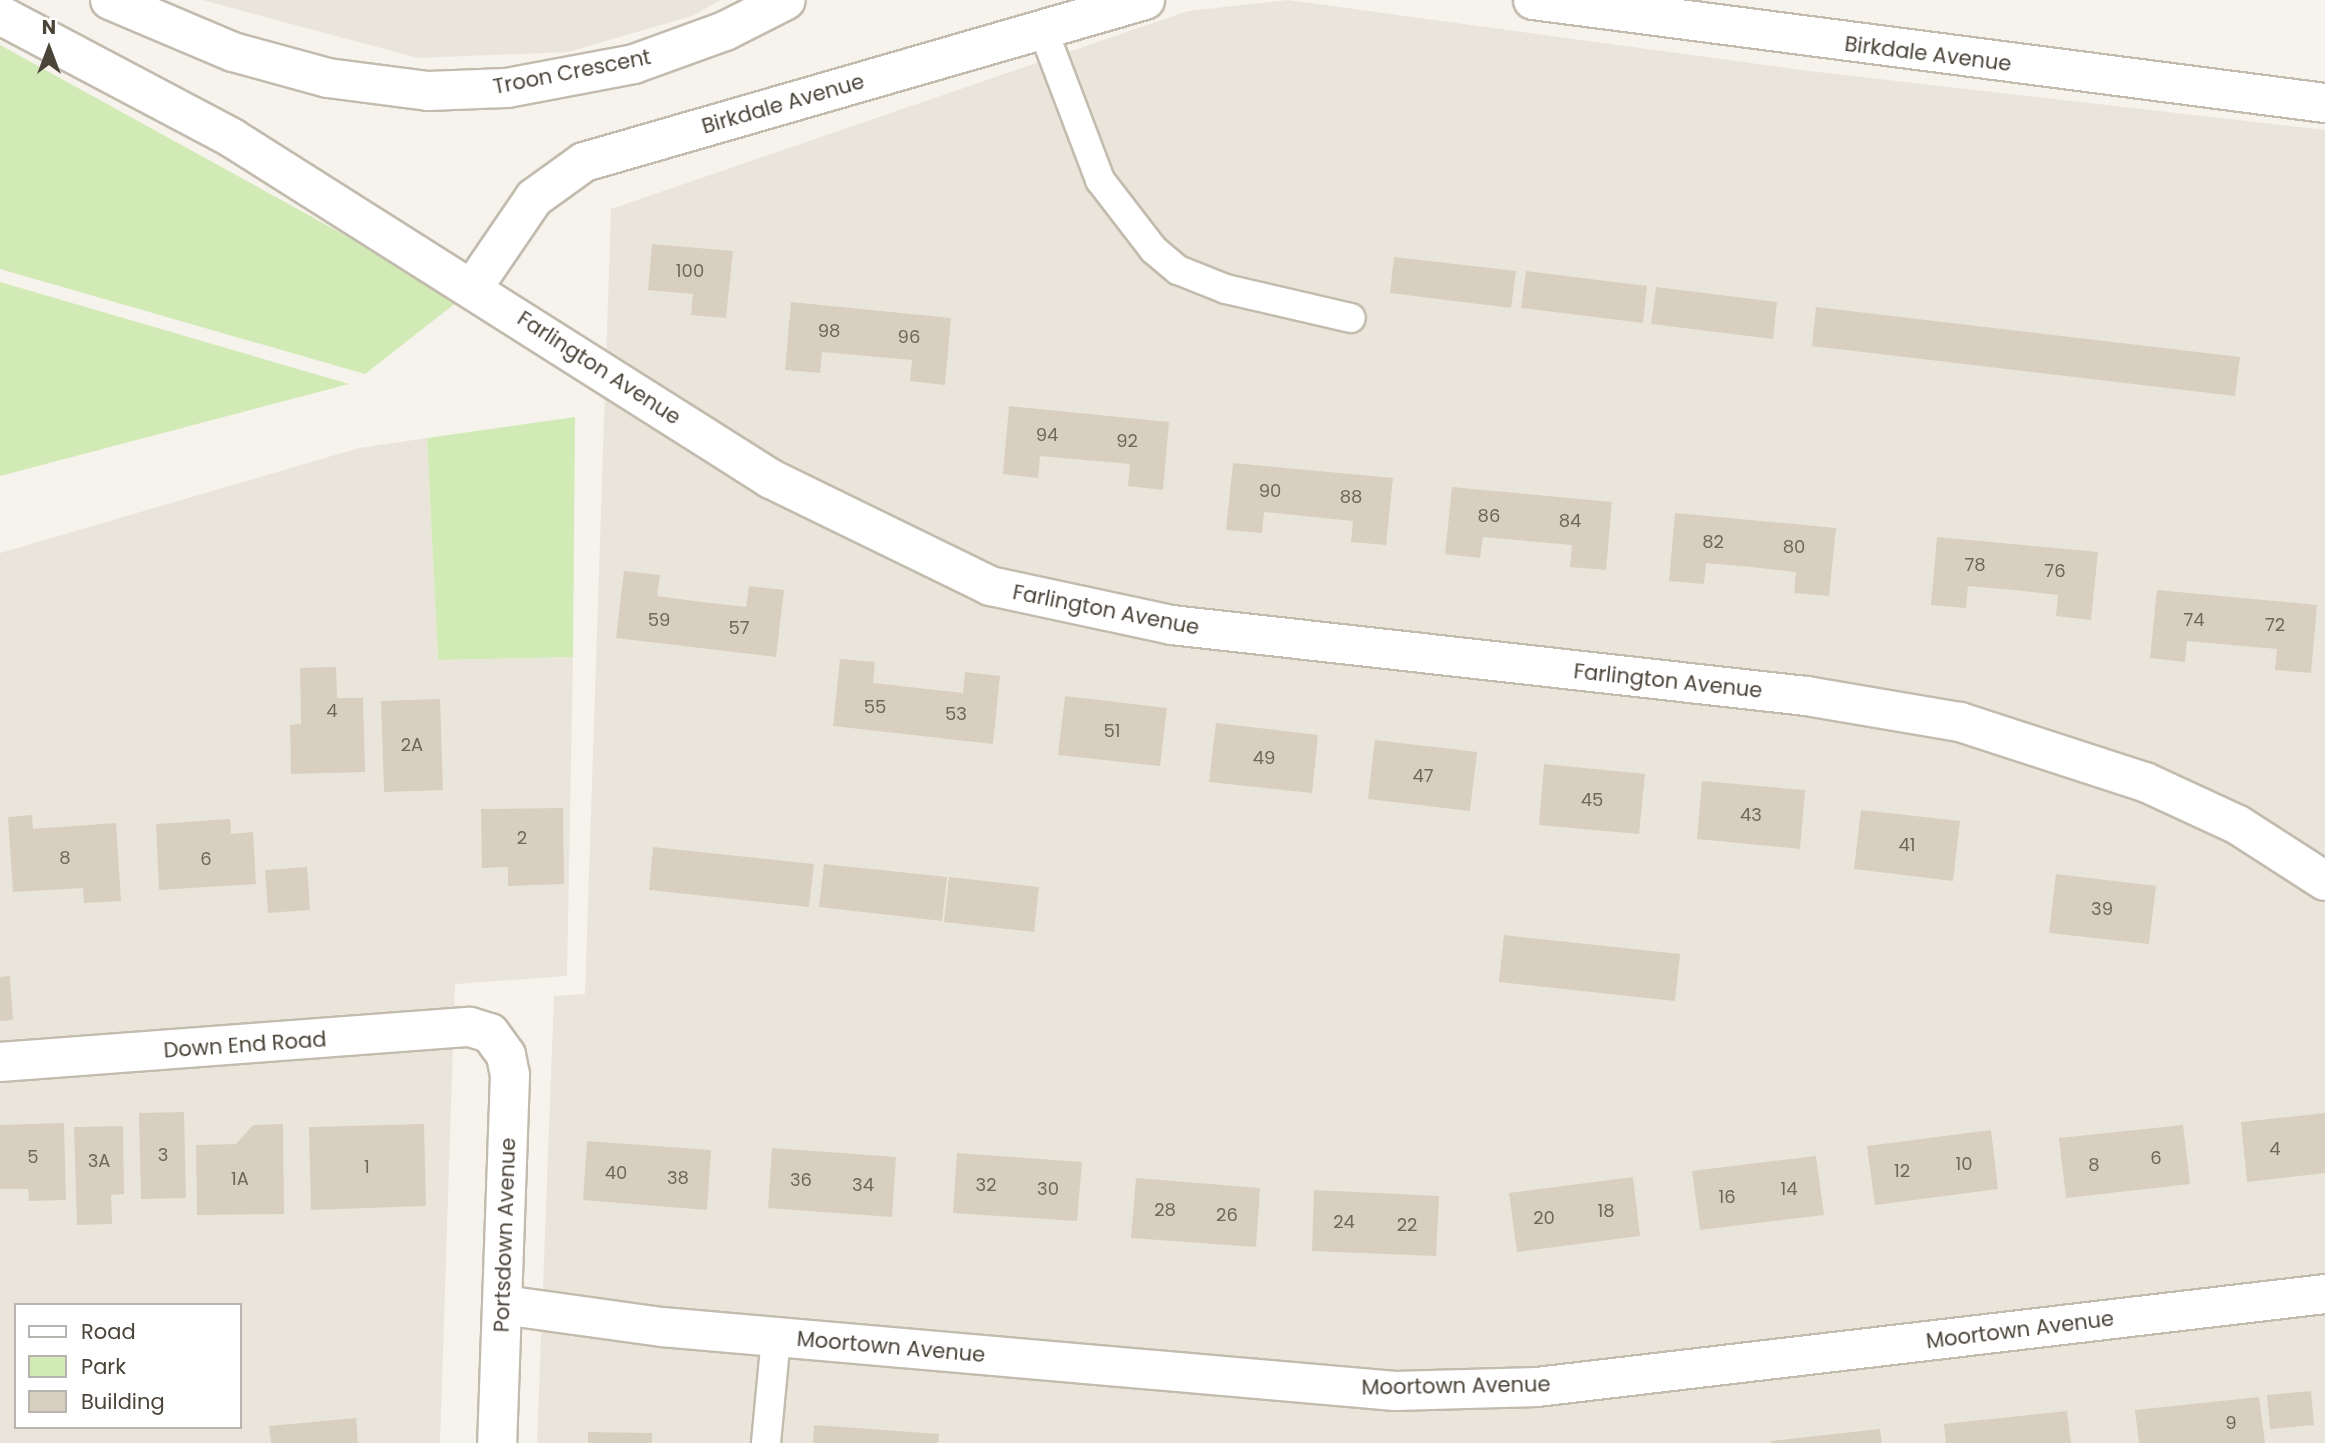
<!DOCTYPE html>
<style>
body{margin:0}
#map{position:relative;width:2325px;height:1443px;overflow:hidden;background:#f6f3ec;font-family:Poppins,sans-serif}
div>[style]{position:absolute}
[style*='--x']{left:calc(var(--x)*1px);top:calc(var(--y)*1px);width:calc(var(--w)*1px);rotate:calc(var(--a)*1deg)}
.residential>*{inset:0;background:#eae5da}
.green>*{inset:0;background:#d2eab5}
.building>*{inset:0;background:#d8cfc1}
.roads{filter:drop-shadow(2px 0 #c2bbae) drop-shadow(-2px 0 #c2bbae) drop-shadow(0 2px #c2bbae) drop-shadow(0 -2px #c2bbae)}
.service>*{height:28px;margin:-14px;padding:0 14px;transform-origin:14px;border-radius:14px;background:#fff}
.minor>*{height:38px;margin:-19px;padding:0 19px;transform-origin:19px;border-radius:19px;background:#fff}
span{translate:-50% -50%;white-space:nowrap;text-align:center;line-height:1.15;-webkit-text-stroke:5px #fff;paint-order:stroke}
.number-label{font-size:18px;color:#6e675b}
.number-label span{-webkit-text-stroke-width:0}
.street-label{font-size:21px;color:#4b4439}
.legend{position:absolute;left:14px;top:1303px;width:228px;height:126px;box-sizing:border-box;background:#fff;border:2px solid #b7b4b0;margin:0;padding:9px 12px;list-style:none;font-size:21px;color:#4b4439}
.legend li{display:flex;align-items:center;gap:14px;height:35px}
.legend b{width:35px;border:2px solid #b7b4b0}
.north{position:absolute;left:14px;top:14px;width:70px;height:70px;-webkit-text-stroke:5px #fff;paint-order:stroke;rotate:0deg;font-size:19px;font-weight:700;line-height:28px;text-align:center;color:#4b4439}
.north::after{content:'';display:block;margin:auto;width:24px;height:32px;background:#4b4439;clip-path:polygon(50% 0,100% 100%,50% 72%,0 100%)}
</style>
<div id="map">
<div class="residential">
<i style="clip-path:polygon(202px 0,721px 0,692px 16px,568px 52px,418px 58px)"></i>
<i style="clip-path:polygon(1288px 0,1809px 71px,2325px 130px,2325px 1443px,537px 1443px,554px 996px,585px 994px,611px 209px,1188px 11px)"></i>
<i style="clip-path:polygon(evenodd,427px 438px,438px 660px,573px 657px,567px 976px,455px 984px,440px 1443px,0 1443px,0 553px,359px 448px,427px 438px,16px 1305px,240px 1305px,240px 1427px,16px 1427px,16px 1305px)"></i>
</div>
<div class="green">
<i style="clip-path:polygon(0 45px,461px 299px,365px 374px,0 269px)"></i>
<i style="clip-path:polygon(0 282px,349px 384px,0 476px)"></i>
<i style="clip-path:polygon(575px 417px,573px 657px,438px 660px,427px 438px)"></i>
</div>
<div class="building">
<i style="clip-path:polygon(652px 244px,733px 251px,726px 318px,691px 315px,693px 294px,648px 290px)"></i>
<i style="clip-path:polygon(1394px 257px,1516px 271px,1511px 308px,1390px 293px)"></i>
<i style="clip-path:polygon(1526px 271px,1647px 286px,1643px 323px,1521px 308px)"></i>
<i style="clip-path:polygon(1656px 287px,1777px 302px,1773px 339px,1651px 324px)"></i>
<i style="clip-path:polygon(791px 302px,951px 318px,945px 385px,910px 381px,912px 360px,822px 352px,820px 373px,785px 370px)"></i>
<i style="clip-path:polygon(1816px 307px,2240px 357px,2235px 396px,1812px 346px)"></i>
<i style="clip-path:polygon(1009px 406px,1169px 422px,1163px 490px,1128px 486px,1130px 464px,1040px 456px,1038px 478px,1003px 474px)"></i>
<i style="clip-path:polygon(1233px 463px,1393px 478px,1386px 545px,1351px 542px,1353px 521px,1264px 512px,1262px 533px,1226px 530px)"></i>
<i style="clip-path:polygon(1452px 487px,1612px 502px,1606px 570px,1570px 567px,1572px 545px,1483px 537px,1480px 558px,1445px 554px)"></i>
<i style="clip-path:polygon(1675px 513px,1836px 528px,1829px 596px,1794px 593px,1796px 572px,1751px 567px,1706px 563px,1704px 584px,1669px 581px)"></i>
<i style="clip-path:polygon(1937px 537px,2098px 552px,2091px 620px,2056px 616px,2058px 595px,2013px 590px,1968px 586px,1966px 608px,1931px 605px)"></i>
<i style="clip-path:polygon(624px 571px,660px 575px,657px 596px,702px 602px,746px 607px,749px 586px,784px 590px,776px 657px,616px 638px)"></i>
<i style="clip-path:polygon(2157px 590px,2317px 605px,2311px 673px,2275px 670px,2277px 649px,2187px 641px,2185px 662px,2150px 658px)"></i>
<i style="clip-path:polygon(840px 659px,875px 662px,873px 683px,963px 693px,965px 672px,1000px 676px,993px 744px,833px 726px)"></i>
<i style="clip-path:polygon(336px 667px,337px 698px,363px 698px,365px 772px,291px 774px,290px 725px,301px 724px,300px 668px)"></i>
<i style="clip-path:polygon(1065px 696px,1167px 708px,1160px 766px,1058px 755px)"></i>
<i style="clip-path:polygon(440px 699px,443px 790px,384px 792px,381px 701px)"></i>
<i style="clip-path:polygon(1216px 723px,1318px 735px,1312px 793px,1209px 782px)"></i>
<i style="clip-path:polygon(1375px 740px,1477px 752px,1470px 811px,1368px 799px)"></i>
<i style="clip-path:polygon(1544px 764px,1645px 774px,1639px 834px,1539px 825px)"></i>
<i style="clip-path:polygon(1702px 781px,1805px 790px,1800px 849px,1697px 839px)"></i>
<i style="clip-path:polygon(563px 808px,564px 884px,508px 886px,508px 867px,482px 868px,481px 809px)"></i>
<i style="clip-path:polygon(1861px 810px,1960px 821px,1953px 881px,1854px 869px)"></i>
<i style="clip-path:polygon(32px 815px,33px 829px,116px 823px,121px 901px,84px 903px,83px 888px,13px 892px,8px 817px)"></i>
<i style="clip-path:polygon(230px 819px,231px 834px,253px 832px,256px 884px,159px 890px,156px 824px)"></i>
<i style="clip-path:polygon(653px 847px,814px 864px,809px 907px,649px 890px)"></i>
<i style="clip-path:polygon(824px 864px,947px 877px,942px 921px,819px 907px)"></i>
<i style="clip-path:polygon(307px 867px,310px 910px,268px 913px,265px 870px)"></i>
<i style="clip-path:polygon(2056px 874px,2156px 886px,2149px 944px,2049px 933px)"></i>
<i style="clip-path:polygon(949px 877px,1039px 887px,1034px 932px,944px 922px)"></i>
<i style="clip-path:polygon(1504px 935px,1680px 954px,1675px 1001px,1499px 982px)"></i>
<i style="clip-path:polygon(10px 976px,13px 1020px,0 1021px,0 977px)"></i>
<i style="clip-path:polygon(184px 1112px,186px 1198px,141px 1199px,139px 1113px)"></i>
<i style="clip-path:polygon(2325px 1113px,2325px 1173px,2247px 1182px,2241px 1122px)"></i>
<i style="clip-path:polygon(64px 1123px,66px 1200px,29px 1201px,28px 1189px,0 1189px,0 1125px)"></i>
<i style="clip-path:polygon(283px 1124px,284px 1214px,197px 1215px,196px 1145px,236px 1144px,253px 1125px)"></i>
<i style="clip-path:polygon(424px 1124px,426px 1206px,311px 1210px,309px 1127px)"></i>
<i style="clip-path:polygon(2183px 1125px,2190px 1184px,2066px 1198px,2059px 1138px)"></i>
<i style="clip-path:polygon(123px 1126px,124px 1194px,111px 1195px,112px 1224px,77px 1225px,74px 1127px)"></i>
<i style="clip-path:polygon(1991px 1130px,1998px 1189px,1875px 1205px,1867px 1146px)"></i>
<i style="clip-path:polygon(587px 1141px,711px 1150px,707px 1210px,583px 1200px)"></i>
<i style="clip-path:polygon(772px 1148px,896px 1157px,892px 1217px,768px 1208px)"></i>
<i style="clip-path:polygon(957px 1153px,1082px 1162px,1077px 1221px,953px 1213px)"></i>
<i style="clip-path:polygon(1816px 1156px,1824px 1215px,1700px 1230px,1692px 1171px)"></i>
<i style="clip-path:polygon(1633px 1177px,1640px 1236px,1517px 1252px,1509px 1193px)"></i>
<i style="clip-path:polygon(1136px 1178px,1260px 1188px,1256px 1247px,1131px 1238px)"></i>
<i style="clip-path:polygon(1314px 1190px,1439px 1196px,1436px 1256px,1312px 1251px)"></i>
<i style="clip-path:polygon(2311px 1391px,2314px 1425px,2270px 1429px,2267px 1395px)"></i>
<i style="clip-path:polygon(2259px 1397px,2265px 1443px,2139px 1443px,2135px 1410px)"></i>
<i style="clip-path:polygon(2067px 1411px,2071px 1443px,1946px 1443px,1944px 1424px)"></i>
<i style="clip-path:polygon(356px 1418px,358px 1443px,271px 1443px,269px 1426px)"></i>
<i style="clip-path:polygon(814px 1425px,939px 1434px,938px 1443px,813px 1443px)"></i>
<i style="clip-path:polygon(1880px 1429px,1882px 1443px,1771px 1443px,1771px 1441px)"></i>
<i style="clip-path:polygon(588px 1432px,652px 1433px,652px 1443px,588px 1443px)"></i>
</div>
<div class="roads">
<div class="service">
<i style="--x:1042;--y:27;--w:164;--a:69.2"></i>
<i style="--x:1100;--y:180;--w:88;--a:52.4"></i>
<i style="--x:1154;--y:250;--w:31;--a:40"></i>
<i style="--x:1178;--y:270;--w:52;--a:21.6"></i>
<i style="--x:1226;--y:289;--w:128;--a:13.1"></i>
<i style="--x:766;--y:1443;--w:106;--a:-84.6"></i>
</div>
<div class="minor">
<i style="--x:110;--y:0;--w:134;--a:22.9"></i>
<i style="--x:233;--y:52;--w:98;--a:15.3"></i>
<i style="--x:328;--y:78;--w:101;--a:7.4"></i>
<i style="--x:428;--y:91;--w:79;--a:-2.2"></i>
<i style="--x:507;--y:88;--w:129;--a:-10.7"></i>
<i style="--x:634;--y:64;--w:97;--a:-19.9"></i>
<i style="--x:725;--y:31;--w:68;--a:-26.9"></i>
<i style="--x:1533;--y:0;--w:799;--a:7.41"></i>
<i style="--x:0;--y:15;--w:263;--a:27.9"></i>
<i style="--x:232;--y:138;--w:638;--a:32.32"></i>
<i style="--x:771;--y:479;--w:244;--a:26"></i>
<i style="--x:990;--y:586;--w:186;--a:12.1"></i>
<i style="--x:1172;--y:625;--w:638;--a:6.39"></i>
<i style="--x:1806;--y:696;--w:156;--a:9.6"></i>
<i style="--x:1960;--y:722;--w:194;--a:18"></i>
<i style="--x:2145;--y:782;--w:102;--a:24.8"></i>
<i style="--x:2238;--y:825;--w:103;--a:32.8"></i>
<i style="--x:474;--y:286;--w:107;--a:-55.7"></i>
<i style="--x:534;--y:198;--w:62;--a:-35.8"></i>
<i style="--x:584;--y:162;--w:584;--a:-16.11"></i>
<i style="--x:0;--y:1062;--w:471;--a:-4.3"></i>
<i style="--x:470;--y:1027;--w:21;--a:17"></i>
<i style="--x:490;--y:1033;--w:27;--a:54"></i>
<i style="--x:506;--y:1055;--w:20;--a:79"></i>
<i style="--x:510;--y:1075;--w:368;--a:92"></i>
<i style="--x:503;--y:1305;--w:161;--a:7.9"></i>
<i style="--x:662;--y:1327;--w:736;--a:4.99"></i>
<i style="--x:1395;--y:1391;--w:142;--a:-1.6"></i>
<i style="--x:1537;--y:1387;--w:793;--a:-6.73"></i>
</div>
</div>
<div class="number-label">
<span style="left:690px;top:271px">100</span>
<span style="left:829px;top:331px">98</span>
<span style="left:909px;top:337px">96</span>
<span style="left:1047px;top:435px">94</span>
<span style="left:1127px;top:441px">92</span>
<span style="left:1270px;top:491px">90</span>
<span style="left:1351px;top:497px">88</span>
<span style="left:1489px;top:516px">86</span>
<span style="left:1570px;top:521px">84</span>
<span style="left:1713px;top:542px">82</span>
<span style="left:1794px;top:547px">80</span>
<span style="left:1975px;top:565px">78</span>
<span style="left:2055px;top:571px">76</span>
<span style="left:659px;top:620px">59</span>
<span style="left:2194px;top:620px">74</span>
<span style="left:2275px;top:625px">72</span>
<span style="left:739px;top:628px">57</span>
<span style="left:875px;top:707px">55</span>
<span style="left:332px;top:711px">4</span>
<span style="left:956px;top:714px">53</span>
<span style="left:1112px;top:731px">51</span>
<span style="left:412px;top:745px">2A</span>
<span style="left:1264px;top:758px">49</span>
<span style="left:1423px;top:776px">47</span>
<span style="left:1592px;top:800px">45</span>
<span style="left:1751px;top:815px">43</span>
<span style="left:522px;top:838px">2</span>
<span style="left:1907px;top:845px">41</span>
<span style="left:65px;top:858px">8</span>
<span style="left:206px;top:859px">6</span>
<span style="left:2102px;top:909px">39</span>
<span style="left:2275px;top:1149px">4</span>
<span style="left:163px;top:1155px">3</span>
<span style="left:33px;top:1157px">5</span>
<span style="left:2156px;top:1158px">6</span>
<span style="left:99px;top:1161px">3A</span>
<span style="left:1964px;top:1164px">10</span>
<span style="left:2094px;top:1165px">8</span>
<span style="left:367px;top:1167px">1</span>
<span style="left:1902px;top:1171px">12</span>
<span style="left:616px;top:1173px">40</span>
<span style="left:678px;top:1178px">38</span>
<span style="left:240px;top:1179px">1A</span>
<span style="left:801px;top:1180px">36</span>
<span style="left:863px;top:1185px">34</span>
<span style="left:986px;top:1185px">32</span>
<span style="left:1048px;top:1189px">30</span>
<span style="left:1789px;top:1189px">14</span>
<span style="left:1727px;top:1197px">16</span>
<span style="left:1165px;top:1210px">28</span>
<span style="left:1606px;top:1211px">18</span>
<span style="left:1227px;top:1215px">26</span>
<span style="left:1544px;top:1218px">20</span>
<span style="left:1344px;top:1222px">24</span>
<span style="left:1407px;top:1225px">22</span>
<span style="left:2231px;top:1423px">9</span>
</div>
<div class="street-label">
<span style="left:1928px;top:54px;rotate:7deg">Birkdale Avenue</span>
<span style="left:572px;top:72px;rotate:-11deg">Troon Crescent</span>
<span style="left:783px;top:104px;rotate:-16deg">Birkdale Avenue</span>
<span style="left:599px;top:368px;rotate:33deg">Farlington Avenue</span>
<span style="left:1106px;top:610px;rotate:11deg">Farlington Avenue</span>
<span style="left:1668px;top:681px;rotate:6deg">Farlington Avenue</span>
<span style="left:245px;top:1045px;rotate:-4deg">Down End Road</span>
<span style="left:505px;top:1235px;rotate:-88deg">Portsdown Avenue</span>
<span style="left:2020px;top:1330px;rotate:-7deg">Moortown Avenue</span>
<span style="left:891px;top:1347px;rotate:5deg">Moortown Avenue</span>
<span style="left:1456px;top:1386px;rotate:-1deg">Moortown Avenue</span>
</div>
<ul class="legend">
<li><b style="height:9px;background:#fff"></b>Road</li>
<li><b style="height:19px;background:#d2eab5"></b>Park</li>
<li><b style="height:19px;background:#d8cfc1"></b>Building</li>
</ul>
<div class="north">N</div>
</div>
